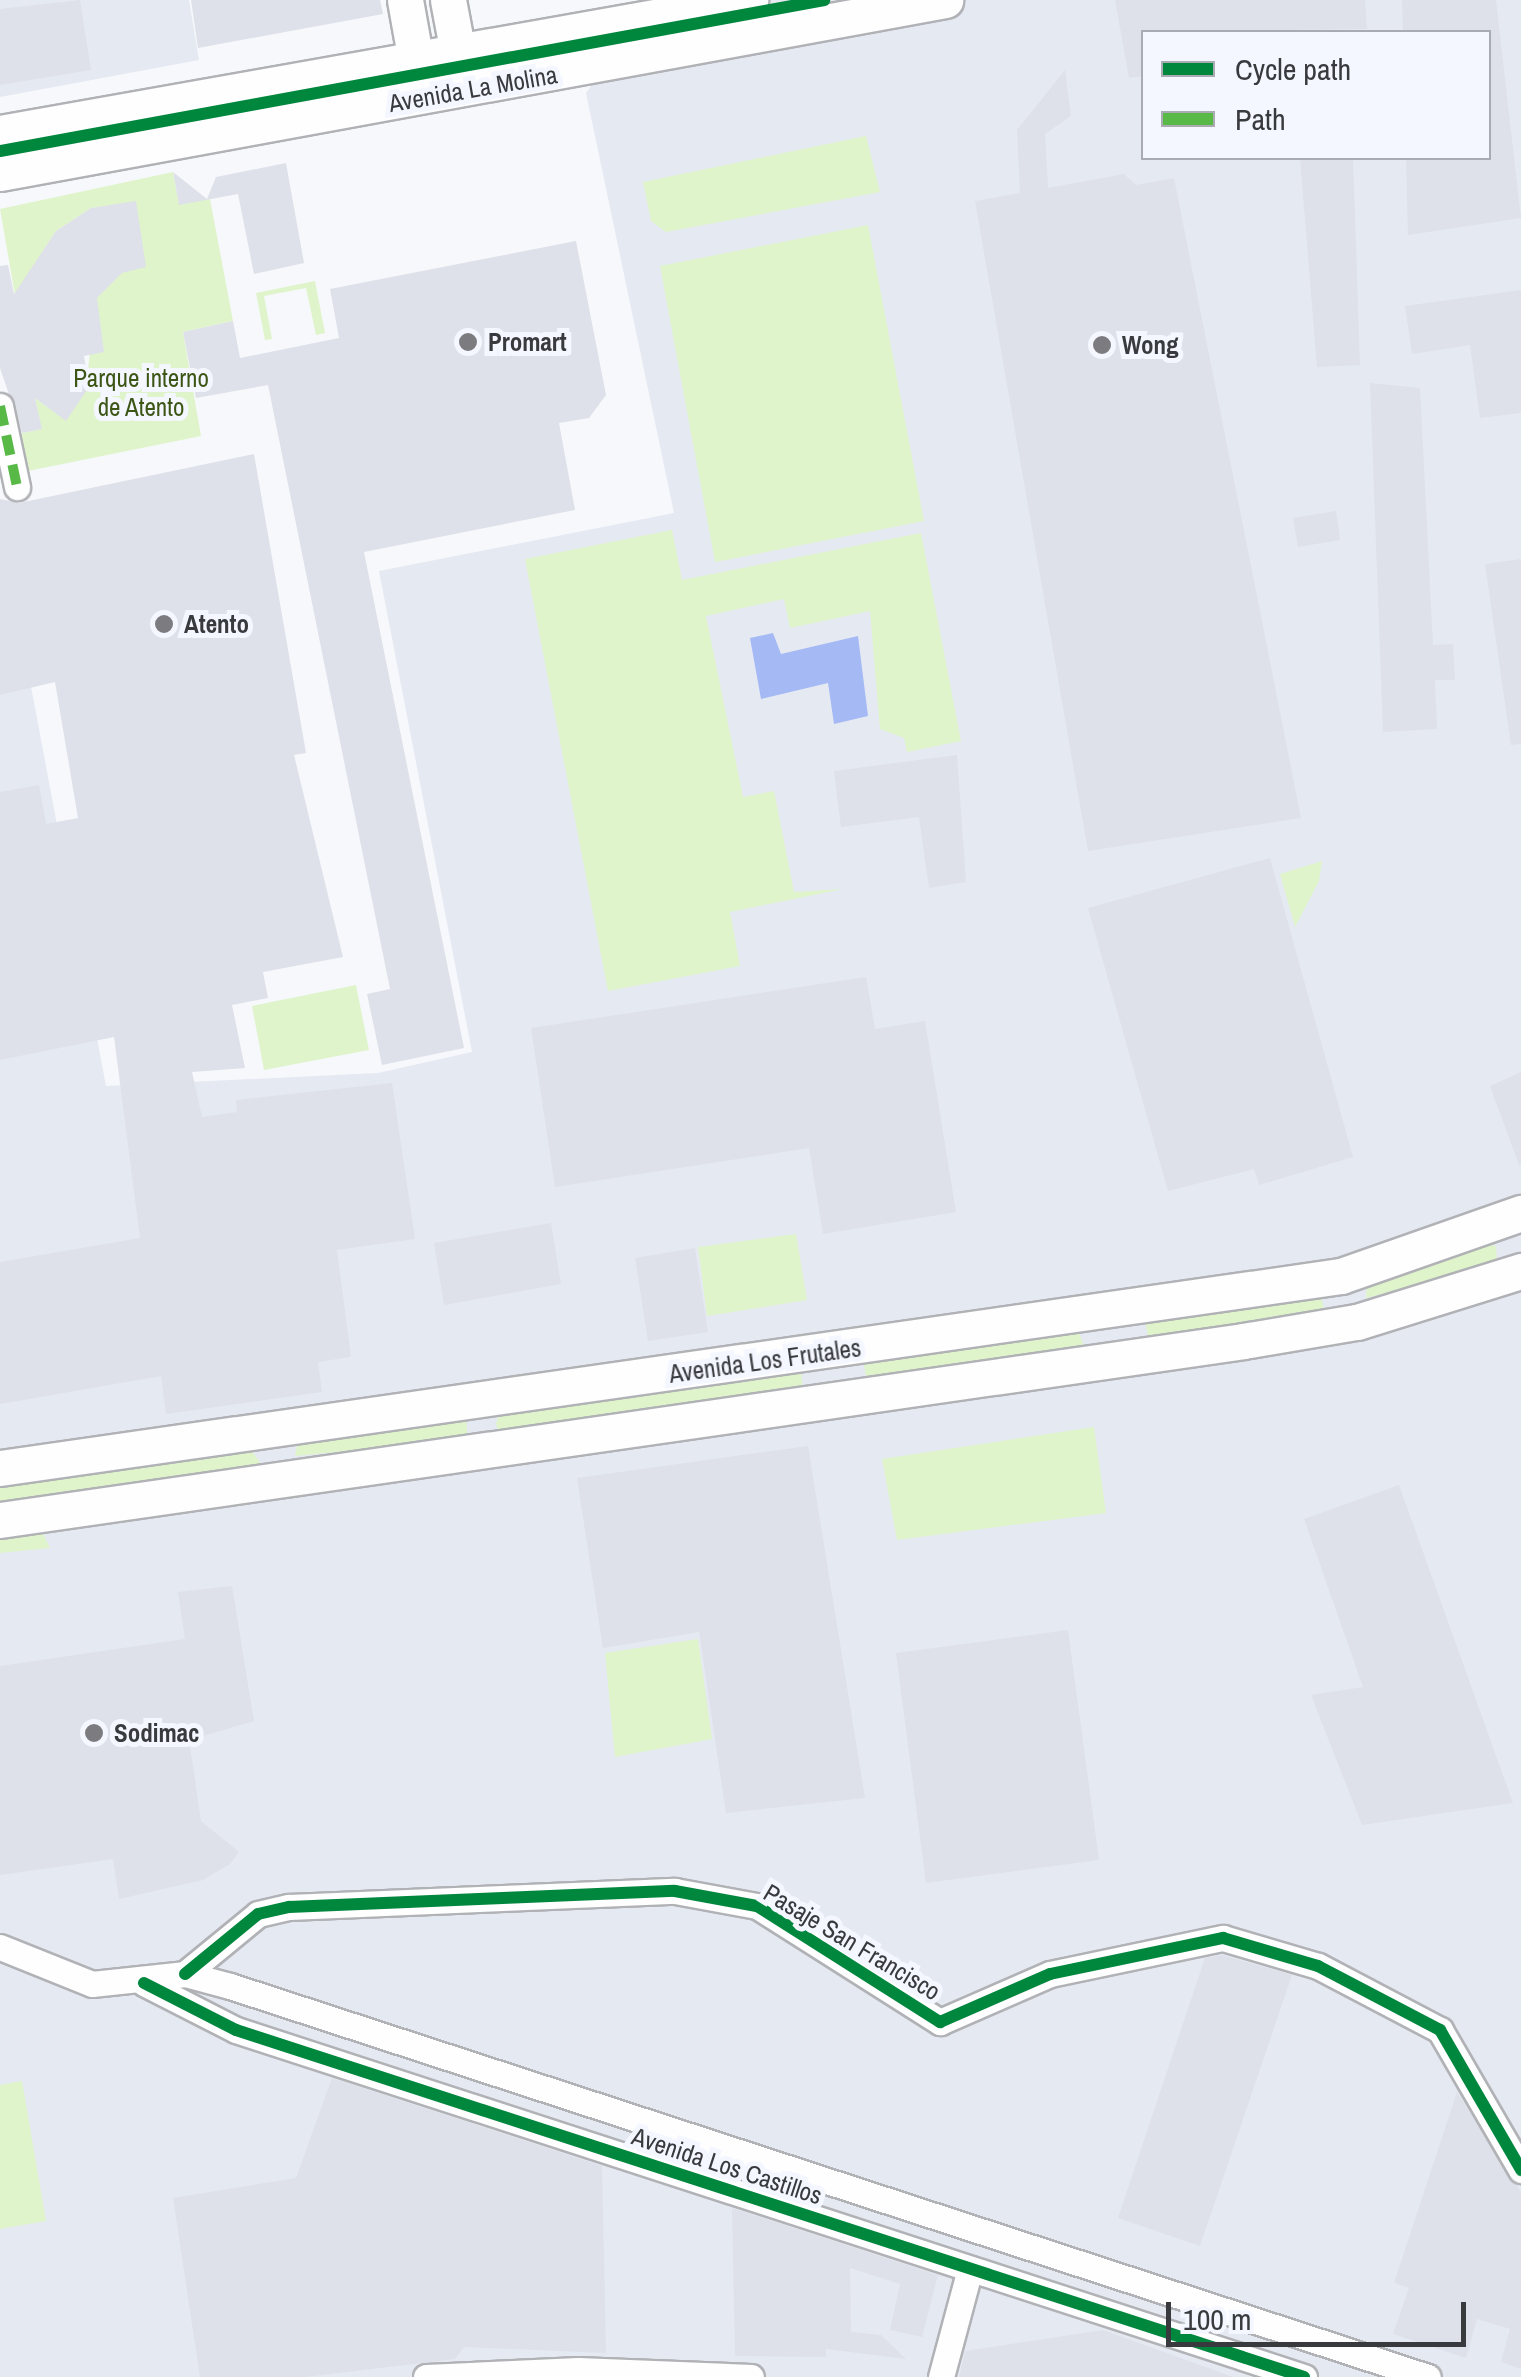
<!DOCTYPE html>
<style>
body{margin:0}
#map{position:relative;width:1521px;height:2377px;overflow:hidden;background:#f7f8fc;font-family:"Archivo Narrow",sans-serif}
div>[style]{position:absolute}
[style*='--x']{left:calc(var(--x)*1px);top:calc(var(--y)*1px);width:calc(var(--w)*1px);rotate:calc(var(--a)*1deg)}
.built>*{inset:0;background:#e5e9f2}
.green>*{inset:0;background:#dff4ca}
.water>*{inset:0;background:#a5b9f5}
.building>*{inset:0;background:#dee1e9}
.roads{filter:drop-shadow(2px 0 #b1b2b6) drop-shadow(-2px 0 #b1b2b6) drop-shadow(0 2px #b1b2b6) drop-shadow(0 -2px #b1b2b6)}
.street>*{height:25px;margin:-12.5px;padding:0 12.5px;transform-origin:12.5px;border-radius:12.5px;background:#fefeff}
.secondary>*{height:35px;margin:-17.5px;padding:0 17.5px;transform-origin:17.5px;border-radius:17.5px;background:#fefeff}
.quiet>*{height:10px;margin-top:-5px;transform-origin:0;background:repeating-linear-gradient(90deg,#58b947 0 20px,transparent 0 30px)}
.cycleway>*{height:12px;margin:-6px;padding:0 6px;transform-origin:6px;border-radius:6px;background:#00873e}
.dots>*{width:28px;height:28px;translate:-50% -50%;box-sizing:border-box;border:5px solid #f4f7ff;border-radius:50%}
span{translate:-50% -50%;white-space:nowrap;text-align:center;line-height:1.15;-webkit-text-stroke:10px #f4f7ff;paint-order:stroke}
.street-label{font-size:25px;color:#393a3e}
.poi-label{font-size:25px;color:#393a3e;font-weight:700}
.left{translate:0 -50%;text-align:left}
.park-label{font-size:25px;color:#3d5616}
.legend{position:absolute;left:1141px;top:30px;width:350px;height:130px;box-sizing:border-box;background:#f4f7ff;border:2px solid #a9abb2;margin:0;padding:12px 18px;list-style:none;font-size:30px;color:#393a3e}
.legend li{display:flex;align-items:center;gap:20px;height:50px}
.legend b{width:50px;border:2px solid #a9abb2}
.scale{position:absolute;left:1166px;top:2302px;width:300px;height:45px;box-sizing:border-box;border:5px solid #393a3e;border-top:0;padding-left:12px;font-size:30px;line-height:35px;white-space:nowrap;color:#393a3e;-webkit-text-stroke:8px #f4f7ff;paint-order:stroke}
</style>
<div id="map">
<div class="built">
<i style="clip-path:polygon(0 0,189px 0,199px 60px,0 97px)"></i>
<i style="clip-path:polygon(evenodd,655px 0,1521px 0,1521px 2377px,0 2377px,0 521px,106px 1086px,378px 1073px,472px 1052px,379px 571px,674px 513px,586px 93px,655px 0,1144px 32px,1488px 32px,1488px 158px,1144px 158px,1144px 32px)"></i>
</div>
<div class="green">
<i style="clip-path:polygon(173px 117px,176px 124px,0 156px,0 148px)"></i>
<i style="clip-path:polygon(866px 136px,880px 192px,666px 232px,651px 221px,643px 182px)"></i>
<i style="clip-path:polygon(173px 172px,179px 204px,210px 199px,233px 321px,183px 332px,201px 436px,23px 472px,14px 435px,41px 429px,35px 398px,66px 420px,85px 392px,97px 298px,136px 202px,91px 208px,56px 231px,32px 268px,28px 311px,19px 318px,0 209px)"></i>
<i style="clip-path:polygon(868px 225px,924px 521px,715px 562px,660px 266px)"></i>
<i style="clip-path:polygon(315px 281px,325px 333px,316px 335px,306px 288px,264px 296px,272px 339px,265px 340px,256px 293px)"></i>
<i style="clip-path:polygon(672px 530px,682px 580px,921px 533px,961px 741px,907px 752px,904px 738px,880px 729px,870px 611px,790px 628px,784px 599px,706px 616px,743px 797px,774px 791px,794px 892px,843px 889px,730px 912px,740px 966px,608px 991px,525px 559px)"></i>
<i style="clip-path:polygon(1322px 861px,1319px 881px,1295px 927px,1280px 874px)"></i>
<i style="clip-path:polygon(356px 985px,369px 1050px,264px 1070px,252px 1006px)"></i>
<i style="clip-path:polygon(796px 1234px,807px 1300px,707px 1316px,698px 1247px)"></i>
<i style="clip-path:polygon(1482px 1243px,1496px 1246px,1497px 1263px,1366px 1298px,1367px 1285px)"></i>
<i style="clip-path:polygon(1321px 1295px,1326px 1320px,1150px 1344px,1145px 1322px)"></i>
<i style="clip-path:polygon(1078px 1330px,1086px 1351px,868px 1386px,863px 1361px)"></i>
<i style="clip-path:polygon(801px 1369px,803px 1391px,498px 1431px,496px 1423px,502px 1409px)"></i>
<i style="clip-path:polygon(466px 1419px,468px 1439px,295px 1456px,298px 1441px)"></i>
<i style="clip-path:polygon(1094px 1427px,1106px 1513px,897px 1540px,882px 1459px)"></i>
<i style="clip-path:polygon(249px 1447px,262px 1465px,0 1511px,0 1479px)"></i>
<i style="clip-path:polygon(40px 1527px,50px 1548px,0 1553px,0 1531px)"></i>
<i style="clip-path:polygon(698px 1639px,712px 1739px,615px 1757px,605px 1653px)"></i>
<i style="clip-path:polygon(22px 2081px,46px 2221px,0 2229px,0 2085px)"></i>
</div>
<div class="water">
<i style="clip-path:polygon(773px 633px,781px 654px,858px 636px,868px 716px,834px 724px,828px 683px,761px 699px,750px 638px)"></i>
</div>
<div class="building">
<i style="clip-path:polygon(80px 0,91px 70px,0 85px,0 9px)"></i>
<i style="clip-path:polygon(191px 0,380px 0,383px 14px,198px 48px)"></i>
<i style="clip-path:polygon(1115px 0,1365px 0,1367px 29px,1144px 32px,1144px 76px,1129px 78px)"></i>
<i style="clip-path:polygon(1402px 0,1496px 0,1521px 218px,1408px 235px,1406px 158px,1488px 158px,1488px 32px,1403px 32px)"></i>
<i style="clip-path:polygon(1065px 70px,1071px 116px,1045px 134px,1048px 188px,1124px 174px,1136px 185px,1174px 178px,1301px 818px,1088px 851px,975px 201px,1020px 193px,1017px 130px)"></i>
<i style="clip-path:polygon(1300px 158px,1353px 158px,1360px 365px,1317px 367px)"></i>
<i style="clip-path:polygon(286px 163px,304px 263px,254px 274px,238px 194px,179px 205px,173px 172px,207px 199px,216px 177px)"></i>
<i style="clip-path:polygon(136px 201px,146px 267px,122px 273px,97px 298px,104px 352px,84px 356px,89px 387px,66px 421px,35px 398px,42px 429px,22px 433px,0 368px,0 266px,8px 265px,14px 294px,56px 231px,91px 208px)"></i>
<i style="clip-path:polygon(576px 241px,606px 395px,589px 418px,559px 423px,575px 510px,364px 552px,464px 1048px,382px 1065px,367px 994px,390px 989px,268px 385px,196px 398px,183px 332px,233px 321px,240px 358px,339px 338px,330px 289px)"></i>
<i style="clip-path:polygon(1521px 290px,1521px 413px,1480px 418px,1470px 345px,1412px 354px,1405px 306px)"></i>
<i style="clip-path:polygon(1370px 383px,1420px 388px,1433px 645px,1453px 644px,1455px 680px,1435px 680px,1437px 729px,1383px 732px)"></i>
<i style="clip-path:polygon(254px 454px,306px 753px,294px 755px,343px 957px,263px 972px,268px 998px,232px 1005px,245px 1068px,192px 1072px,202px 1117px,237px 1112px,236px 1100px,392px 1083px,415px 1239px,337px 1250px,351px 1357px,318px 1362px,322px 1392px,166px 1414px,161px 1376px,0 1404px,0 1262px,140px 1238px,114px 1037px,0 1060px,0 792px,39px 785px,46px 824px,78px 818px,55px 682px,0 695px,0 499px,19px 503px)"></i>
<i style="clip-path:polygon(1336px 511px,1340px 540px,1298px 547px,1293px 518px)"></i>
<i style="clip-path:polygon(1521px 559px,1521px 744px,1511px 745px,1485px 564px)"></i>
<i style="clip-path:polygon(957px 755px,966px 882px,929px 888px,919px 817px,841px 827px,834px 771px)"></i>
<i style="clip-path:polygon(1270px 858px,1353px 1157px,1259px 1185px,1254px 1169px,1168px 1191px,1088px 908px)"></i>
<i style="clip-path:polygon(866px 977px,875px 1029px,925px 1021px,956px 1212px,823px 1234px,809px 1148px,555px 1187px,531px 1028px)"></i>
<i style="clip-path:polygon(1521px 1072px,1521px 1164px,1519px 1165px,1490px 1086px)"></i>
<i style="clip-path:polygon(551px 1223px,561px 1284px,444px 1305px,434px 1243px)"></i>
<i style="clip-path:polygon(695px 1248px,708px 1332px,648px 1341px,635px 1258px)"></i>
<i style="clip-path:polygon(808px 1446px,865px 1798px,726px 1813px,699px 1632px,603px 1648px,577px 1478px)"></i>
<i style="clip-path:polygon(1399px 1485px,1513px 1803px,1362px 1825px,1311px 1695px,1363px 1687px,1304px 1519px)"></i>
<i style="clip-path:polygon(232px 1586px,254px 1721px,189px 1740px,201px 1821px,239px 1852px,230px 1864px,203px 1880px,119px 1899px,113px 1859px,0 1875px,0 1666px,185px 1639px,178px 1592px)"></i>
<i style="clip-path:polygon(1068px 1630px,1099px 1860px,926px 1883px,896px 1653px)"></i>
<i style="clip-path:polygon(1222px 1955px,1292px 1975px,1200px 2246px,1118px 2218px,1205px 1958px)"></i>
<i style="clip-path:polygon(332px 2078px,602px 2166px,606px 2353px,464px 2347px,455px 2359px,305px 2377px,200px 2377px,173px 2198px,296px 2178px)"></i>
<i style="clip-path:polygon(1457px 2092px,1521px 2192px,1521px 2369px,1501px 2362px,1510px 2329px,1477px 2319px,1466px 2358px,1393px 2334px,1409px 2288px,1394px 2283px)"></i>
<i style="clip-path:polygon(732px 2208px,938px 2275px,922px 2337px,890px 2330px,900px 2284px,850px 2268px,851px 2332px,881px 2335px,906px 2359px,826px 2349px,826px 2357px,735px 2356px)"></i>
<i style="clip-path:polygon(1103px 2330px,1233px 2377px,959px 2377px,965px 2351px)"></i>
</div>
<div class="roads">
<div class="street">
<i style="--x:0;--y:406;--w:83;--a:78.1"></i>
<i style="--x:0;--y:1947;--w:99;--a:21.9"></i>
<i style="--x:92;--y:1984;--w:94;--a:-6.1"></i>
<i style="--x:185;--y:1974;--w:47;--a:14.9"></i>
<i style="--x:230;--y:1986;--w:1260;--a:18.08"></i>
<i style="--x:185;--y:1974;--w:94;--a:-39.4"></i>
<i style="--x:258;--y:1914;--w:32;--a:-13"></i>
<i style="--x:289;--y:1907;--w:386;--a:-2.4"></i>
<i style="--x:675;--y:1891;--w:83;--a:10.4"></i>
<i style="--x:757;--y:1906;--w:217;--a:32.4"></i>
<i style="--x:940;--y:2022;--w:120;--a:-23.6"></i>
<i style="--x:1050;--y:1974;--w:177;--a:-11.8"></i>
<i style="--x:1223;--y:1938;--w:99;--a:16.4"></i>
<i style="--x:1318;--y:1966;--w:138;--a:27.7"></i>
<i style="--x:1440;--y:2030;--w:162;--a:59.9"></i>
<i style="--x:144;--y:1983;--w:103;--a:27.1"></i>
<i style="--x:236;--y:2030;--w:1123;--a:18"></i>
<i style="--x:426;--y:2377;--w:152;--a:-2.6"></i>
<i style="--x:578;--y:2370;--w:173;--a:2.3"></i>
<i style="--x:941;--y:2377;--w:112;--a:-75"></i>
</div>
<div class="secondary">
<i style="--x:405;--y:0;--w:84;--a:79.8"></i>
<i style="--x:448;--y:0;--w:75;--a:79.3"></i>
<i style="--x:0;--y:133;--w:762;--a:-10.06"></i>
<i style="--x:0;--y:173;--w:961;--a:-10.37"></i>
<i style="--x:0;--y:1468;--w:1355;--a:-8.15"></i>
<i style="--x:1341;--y:1276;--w:191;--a:-19.3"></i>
<i style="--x:0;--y:1520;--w:1256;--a:-8.19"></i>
<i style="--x:1243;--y:1341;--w:116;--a:-9.5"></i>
<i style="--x:1357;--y:1322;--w:172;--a:-17.3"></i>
</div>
</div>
<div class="quiet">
<i style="--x:0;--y:406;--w:83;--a:78.1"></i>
</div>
<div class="cycleway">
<i style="--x:0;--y:151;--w:838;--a:-10.38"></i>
<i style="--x:185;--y:1974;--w:94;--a:-39.4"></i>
<i style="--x:258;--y:1914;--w:32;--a:-13"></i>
<i style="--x:289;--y:1907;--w:386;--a:-2.4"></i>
<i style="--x:675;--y:1891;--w:83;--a:10.4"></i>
<i style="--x:757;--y:1906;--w:217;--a:32.4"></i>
<i style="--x:940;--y:2022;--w:120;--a:-23.6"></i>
<i style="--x:1050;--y:1974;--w:177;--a:-11.8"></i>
<i style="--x:1223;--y:1938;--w:99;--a:16.4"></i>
<i style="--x:1318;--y:1966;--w:138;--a:27.7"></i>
<i style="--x:1440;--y:2030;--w:162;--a:59.9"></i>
<i style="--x:144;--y:1983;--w:103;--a:27.1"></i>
<i style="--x:236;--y:2030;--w:1123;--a:18"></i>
</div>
<div class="dots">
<i style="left:468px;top:342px;background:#7c7c80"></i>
<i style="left:1102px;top:345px;background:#7c7c80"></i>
<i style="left:164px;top:624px;background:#7c7c80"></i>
<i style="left:94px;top:1733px;background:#7c7c80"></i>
</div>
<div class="street-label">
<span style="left:473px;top:89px;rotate:-10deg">Avenida La Molina</span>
<span style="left:765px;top:1361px;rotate:-8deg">Avenida Los Frutales</span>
<span style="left:852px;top:1942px;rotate:31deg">Pasaje San Francisco</span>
<span style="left:727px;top:2166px;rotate:18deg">Avenida Los Castillos</span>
</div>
<div class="poi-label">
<span class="left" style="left:488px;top:342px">Promart</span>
<span class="left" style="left:1122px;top:345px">Wong</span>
<span class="left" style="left:184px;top:624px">Atento</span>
<span class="left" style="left:114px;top:1733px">Sodimac</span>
</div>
<div class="park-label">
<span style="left:141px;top:393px">Parque interno<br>de Atento</span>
</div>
<ul class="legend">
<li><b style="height:12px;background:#00873e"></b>Cycle path</li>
<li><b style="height:12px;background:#58b947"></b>Path</li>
</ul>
<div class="scale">100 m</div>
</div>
